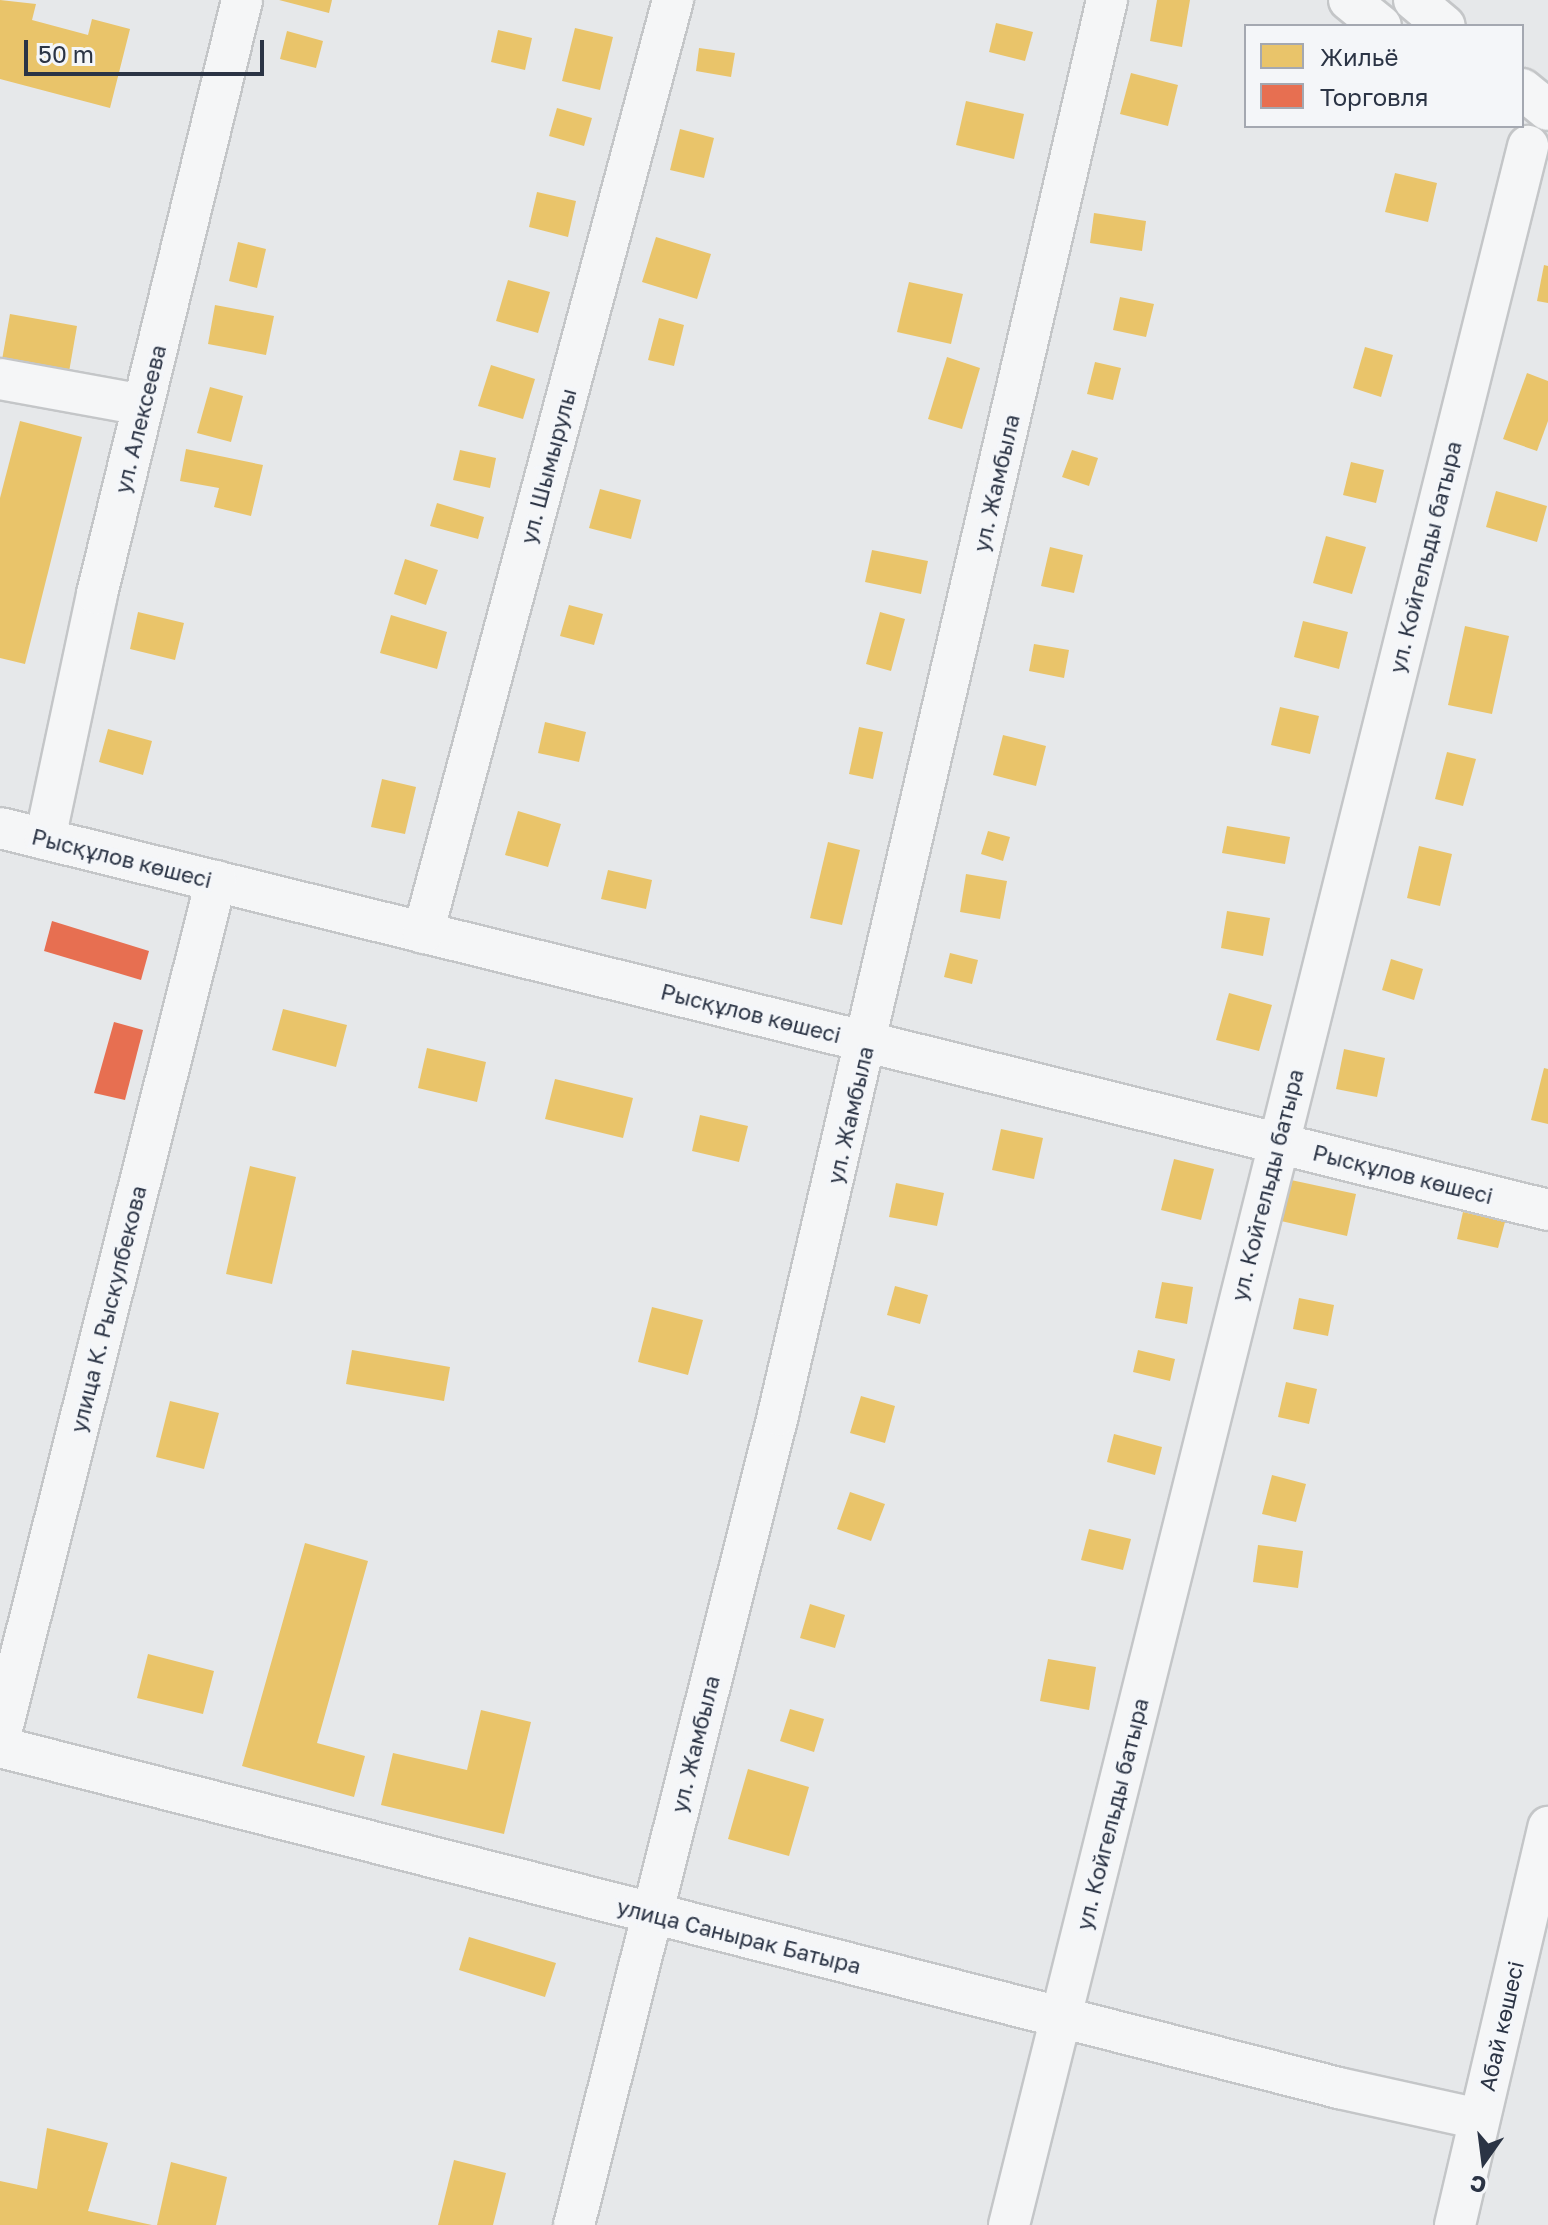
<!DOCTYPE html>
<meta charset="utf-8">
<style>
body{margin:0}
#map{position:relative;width:1548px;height:2225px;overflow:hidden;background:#e6e8ea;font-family:"Golos Text",sans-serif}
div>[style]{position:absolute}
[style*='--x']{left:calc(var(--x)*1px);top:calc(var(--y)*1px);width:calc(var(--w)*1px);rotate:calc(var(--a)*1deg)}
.homes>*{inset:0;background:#e9c46a}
.shops>*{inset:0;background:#e76f51}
.roads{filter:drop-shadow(2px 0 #c4c6c8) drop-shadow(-2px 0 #c4c6c8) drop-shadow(0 2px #c4c6c8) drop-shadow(0 -2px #c4c6c8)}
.minor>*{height:40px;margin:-20px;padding:0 20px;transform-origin:20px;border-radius:20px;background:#f5f6f7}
span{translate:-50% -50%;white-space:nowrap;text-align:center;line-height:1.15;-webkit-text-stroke:8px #f4f6f9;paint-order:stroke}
.street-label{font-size:22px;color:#2b3445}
.legend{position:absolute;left:1244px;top:24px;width:280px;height:104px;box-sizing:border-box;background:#f4f6f9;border:2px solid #a4a8b1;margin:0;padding:10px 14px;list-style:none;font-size:24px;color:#2b3445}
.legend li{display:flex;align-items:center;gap:16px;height:40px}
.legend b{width:40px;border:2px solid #a4a8b1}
.north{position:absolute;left:1444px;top:2121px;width:80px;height:80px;-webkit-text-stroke:6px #f4f6f9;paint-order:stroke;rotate:194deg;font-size:22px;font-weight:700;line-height:32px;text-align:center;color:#2b3445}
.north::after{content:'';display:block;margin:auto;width:28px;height:36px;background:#2b3445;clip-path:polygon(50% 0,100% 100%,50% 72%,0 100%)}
.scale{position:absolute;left:24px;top:40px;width:240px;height:36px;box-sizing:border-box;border:4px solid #2b3445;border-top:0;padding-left:10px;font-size:24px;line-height:28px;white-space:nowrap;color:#2b3445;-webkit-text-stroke:6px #f4f6f9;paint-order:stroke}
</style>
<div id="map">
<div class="homes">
<i style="clip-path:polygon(0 0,36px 4px,32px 20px,88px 35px,92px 19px,130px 29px,110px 108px,0 79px)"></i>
<i style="clip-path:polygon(279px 0,332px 0,329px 13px)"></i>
<i style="clip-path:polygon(1157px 0,1190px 0,1182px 47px,1150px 41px)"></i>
<i style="clip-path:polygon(996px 23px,1033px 32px,1025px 61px,989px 52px)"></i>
<i style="clip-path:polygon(575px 28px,613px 37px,600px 90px,562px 81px)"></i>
<i style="clip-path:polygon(498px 30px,532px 38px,525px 70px,491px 62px)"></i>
<i style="clip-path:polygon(287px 31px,323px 41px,316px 68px,280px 59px)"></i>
<i style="clip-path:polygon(699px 48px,735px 53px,731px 77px,696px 71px)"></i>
<i style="clip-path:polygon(1131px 73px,1178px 85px,1168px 126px,1120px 114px)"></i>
<i style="clip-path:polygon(966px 101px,1024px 114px,1014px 159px,956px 145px)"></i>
<i style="clip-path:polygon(557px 108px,592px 118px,584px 146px,549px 136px)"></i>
<i style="clip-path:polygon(680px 129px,714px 138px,704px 178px,670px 170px)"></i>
<i style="clip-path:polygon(1395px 173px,1437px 183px,1428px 222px,1385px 212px)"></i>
<i style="clip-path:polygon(537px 192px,576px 201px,568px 237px,529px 227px)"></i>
<i style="clip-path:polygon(1094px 213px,1146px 221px,1142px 251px,1090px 243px)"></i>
<i style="clip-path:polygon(656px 237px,711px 254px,697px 299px,642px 282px)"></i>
<i style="clip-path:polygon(238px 242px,266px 249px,257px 288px,229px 281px)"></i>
<i style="clip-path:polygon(1544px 265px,1548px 266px,1548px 303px,1537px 301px)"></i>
<i style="clip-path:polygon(508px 280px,550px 292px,538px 333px,496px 321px)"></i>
<i style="clip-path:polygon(909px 282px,963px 294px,951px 344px,897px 332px)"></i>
<i style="clip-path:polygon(1120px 297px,1154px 304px,1146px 337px,1113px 330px)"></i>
<i style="clip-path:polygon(215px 305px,274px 316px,266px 355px,208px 344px)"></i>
<i style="clip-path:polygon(10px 314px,77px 326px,69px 372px,2px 360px)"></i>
<i style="clip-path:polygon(659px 318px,684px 325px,674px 366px,648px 360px)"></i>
<i style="clip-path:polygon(1365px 347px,1393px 355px,1381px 397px,1353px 388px)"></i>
<i style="clip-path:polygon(947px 357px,980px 368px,962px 429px,928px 419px)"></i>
<i style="clip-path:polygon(1095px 362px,1121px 368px,1113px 400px,1087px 394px)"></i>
<i style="clip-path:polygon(491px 365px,535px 379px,523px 419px,478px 406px)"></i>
<i style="clip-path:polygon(1527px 373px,1548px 381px,1548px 421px,1537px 451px,1503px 439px)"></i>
<i style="clip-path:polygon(210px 387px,243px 396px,231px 442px,197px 433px)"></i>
<i style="clip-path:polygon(20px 421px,82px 437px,25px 664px,0 658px,0 498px)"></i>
<i style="clip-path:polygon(186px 449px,263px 465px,251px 516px,214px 507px,219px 488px,180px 481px)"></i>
<i style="clip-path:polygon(460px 450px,496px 458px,490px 488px,453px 480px)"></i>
<i style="clip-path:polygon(1072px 450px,1098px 458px,1089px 486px,1062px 477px)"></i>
<i style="clip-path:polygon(1351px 462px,1384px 470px,1376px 503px,1343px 495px)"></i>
<i style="clip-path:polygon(600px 489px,641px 500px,631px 539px,589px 528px)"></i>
<i style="clip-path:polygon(1496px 491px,1547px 506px,1537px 542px,1486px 527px)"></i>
<i style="clip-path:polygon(437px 503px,484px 517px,478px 539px,430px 526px)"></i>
<i style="clip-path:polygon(1326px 536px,1366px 547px,1352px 594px,1313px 583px)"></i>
<i style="clip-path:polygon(1050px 547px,1083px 555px,1074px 593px,1041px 586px)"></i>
<i style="clip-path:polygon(872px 550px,928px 561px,921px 594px,865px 582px)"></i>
<i style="clip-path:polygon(405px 559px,438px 570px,426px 605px,394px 594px)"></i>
<i style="clip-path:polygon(569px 605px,603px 614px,594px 645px,560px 636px)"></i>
<i style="clip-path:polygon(138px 612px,184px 623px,175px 660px,130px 649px)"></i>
<i style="clip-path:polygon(880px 612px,905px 619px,891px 671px,866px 664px)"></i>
<i style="clip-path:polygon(391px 615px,447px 632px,437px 669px,380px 653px)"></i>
<i style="clip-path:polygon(1303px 621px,1348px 632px,1339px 669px,1294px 657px)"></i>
<i style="clip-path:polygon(1465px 626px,1509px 636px,1492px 714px,1448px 705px)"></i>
<i style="clip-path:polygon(1034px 644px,1069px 650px,1064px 678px,1029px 671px)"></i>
<i style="clip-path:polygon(1280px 707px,1319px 716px,1310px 754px,1271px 745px)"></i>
<i style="clip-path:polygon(545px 722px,586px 732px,579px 762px,538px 753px)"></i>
<i style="clip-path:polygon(859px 727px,883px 732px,873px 779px,849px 774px)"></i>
<i style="clip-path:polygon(108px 729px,152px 741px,143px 775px,99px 762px)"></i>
<i style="clip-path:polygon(1003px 735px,1046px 746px,1036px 786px,993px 775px)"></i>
<i style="clip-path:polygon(1447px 752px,1476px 759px,1463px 806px,1435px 799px)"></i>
<i style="clip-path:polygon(382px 779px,416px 787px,405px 834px,371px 827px)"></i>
<i style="clip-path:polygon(518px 811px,561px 824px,548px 867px,505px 855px)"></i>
<i style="clip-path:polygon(1227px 826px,1290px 837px,1285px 864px,1222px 853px)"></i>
<i style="clip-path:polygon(988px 831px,1010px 837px,1003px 861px,981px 854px)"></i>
<i style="clip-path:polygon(828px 842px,860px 850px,842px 925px,810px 918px)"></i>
<i style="clip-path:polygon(1419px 846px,1452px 854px,1440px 906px,1407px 898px)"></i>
<i style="clip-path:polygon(608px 870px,652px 880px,646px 909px,601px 899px)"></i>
<i style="clip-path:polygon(966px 874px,1007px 881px,1000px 919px,960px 912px)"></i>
<i style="clip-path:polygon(1227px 911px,1270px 918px,1263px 956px,1221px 948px)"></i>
<i style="clip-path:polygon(950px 953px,978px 960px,972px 984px,944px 977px)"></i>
<i style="clip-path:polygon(1391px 959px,1423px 969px,1414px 1000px,1382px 990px)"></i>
<i style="clip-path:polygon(1229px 993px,1272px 1005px,1259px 1051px,1216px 1040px)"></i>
<i style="clip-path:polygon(283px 1009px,347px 1025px,336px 1067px,272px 1050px)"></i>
<i style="clip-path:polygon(427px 1048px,486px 1062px,477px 1102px,418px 1088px)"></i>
<i style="clip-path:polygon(1344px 1049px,1385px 1058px,1377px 1097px,1336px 1089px)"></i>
<i style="clip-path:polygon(1544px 1068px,1548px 1069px,1548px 1124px,1531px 1120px)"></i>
<i style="clip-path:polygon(555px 1079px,633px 1098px,623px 1138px,545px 1119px)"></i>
<i style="clip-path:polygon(700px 1115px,748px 1126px,739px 1162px,692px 1151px)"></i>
<i style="clip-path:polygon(1001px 1129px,1043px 1138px,1034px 1179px,992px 1170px)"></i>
<i style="clip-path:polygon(1174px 1159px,1214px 1169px,1201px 1220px,1161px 1210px)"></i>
<i style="clip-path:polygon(250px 1166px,296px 1177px,272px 1284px,226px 1274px)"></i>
<i style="clip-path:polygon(1291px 1180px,1356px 1194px,1347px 1236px,1281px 1221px)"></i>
<i style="clip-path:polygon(896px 1183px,944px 1193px,937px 1226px,889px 1217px)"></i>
<i style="clip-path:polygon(1463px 1212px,1505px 1222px,1498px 1248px,1457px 1239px)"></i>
<i style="clip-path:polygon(1162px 1282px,1193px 1287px,1187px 1324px,1155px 1318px)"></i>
<i style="clip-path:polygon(895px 1286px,928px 1295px,920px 1324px,887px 1315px)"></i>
<i style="clip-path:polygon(1299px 1298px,1334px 1305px,1328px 1336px,1293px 1329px)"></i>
<i style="clip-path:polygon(652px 1307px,703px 1320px,688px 1375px,638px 1362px)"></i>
<i style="clip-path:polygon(352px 1350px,450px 1367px,444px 1401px,346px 1384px)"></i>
<i style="clip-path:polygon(1138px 1350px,1175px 1359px,1170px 1381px,1133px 1372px)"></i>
<i style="clip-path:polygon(1286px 1382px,1317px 1389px,1309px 1424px,1278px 1417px)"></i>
<i style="clip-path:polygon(861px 1396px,895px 1406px,885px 1443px,850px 1433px)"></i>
<i style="clip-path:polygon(170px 1401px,219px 1413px,204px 1469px,156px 1457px)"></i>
<i style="clip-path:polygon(1114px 1434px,1162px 1447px,1155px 1475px,1107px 1462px)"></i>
<i style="clip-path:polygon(1272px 1475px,1306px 1484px,1296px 1522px,1262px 1514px)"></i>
<i style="clip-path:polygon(850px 1492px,885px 1504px,871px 1541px,837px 1529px)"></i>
<i style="clip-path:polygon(1089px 1529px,1131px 1539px,1123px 1570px,1081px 1560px)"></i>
<i style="clip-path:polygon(305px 1543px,368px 1561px,317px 1743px,365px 1756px,354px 1797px,242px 1766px)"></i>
<i style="clip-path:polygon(1258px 1545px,1303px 1551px,1298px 1588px,1253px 1582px)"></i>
<i style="clip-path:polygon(810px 1604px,845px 1615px,835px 1648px,800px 1638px)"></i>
<i style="clip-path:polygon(148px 1654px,214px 1671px,203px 1714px,137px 1698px)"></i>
<i style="clip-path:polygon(1048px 1659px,1096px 1667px,1089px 1710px,1040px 1701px)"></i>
<i style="clip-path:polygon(790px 1709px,824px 1719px,814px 1752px,780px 1741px)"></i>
<i style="clip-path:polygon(481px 1710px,531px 1722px,504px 1834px,381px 1805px,393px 1753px,467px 1770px)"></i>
<i style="clip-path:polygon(748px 1769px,809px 1787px,789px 1856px,728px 1839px)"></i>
<i style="clip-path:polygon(469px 1937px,556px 1963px,545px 1997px,459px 1970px)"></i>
<i style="clip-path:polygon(47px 2128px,108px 2143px,88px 2211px,152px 2225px,0 2225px,0 2181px,37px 2189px)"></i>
<i style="clip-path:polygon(454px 2160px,506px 2173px,493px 2225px,438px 2225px)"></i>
<i style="clip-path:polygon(171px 2162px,227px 2177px,216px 2225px,157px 2225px)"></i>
</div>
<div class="shops">
<i style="clip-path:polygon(52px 921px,149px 951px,141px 980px,44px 951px)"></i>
<i style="clip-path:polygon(114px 1022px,143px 1030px,125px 1100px,94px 1093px)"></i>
</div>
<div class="roads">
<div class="minor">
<i style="--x:1349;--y:0;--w:41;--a:39.1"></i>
<i style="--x:1414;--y:0;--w:40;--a:40"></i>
<i style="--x:1522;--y:89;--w:33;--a:39"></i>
<i style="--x:0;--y:379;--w:145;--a:10.3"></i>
<i style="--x:0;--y:828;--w:1594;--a:13.86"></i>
<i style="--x:45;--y:839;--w:250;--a:-78"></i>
<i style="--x:97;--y:594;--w:611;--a:-76.28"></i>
<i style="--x:423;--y:933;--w:966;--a:-75"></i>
<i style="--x:0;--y:1737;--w:883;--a:-75.84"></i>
<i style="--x:0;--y:1747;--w:1382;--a:14.29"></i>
<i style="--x:1339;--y:2088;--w:143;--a:12.5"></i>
<i style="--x:574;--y:2225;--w:835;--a:-75.86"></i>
<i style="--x:778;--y:1415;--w:1453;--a:-76.91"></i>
<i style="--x:1009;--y:2225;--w:2143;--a:-75.98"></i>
<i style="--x:1455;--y:2225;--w:409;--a:-76.8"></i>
</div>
</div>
<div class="street-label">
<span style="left:140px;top:419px;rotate:-76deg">ул. Алексеева</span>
<span style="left:548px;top:466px;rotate:-75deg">ул. Шымырулы</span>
<span style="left:996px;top:483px;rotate:-77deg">ул. Жамбыла</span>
<span style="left:1425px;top:557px;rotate:-76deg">ул. Койгельды батыра</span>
<span style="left:122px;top:858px;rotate:14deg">Рысқұлов көшесі</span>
<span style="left:751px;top:1013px;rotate:14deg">Рысқұлов көшесі</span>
<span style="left:850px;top:1115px;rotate:-77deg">ул. Жамбыла</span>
<span style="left:1403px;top:1174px;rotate:14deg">Рысқұлов көшесі</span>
<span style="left:1267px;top:1185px;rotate:-76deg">ул. Койгельды батыра</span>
<span style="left:108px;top:1309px;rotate:-76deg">улица К. Рыскулбекова</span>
<span style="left:695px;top:1744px;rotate:-76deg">ул. Жамбыла</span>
<span style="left:1112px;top:1814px;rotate:-76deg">ул. Койгельды батыра</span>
<span style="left:739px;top:1936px;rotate:14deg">улица Санырак Батыра</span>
<span style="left:1501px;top:2026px;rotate:-77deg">Абай көшесі</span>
</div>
<ul class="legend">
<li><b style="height:22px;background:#e9c46a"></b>Жильё</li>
<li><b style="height:22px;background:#e76f51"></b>Торговля</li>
</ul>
<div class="north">С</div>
<div class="scale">50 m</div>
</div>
